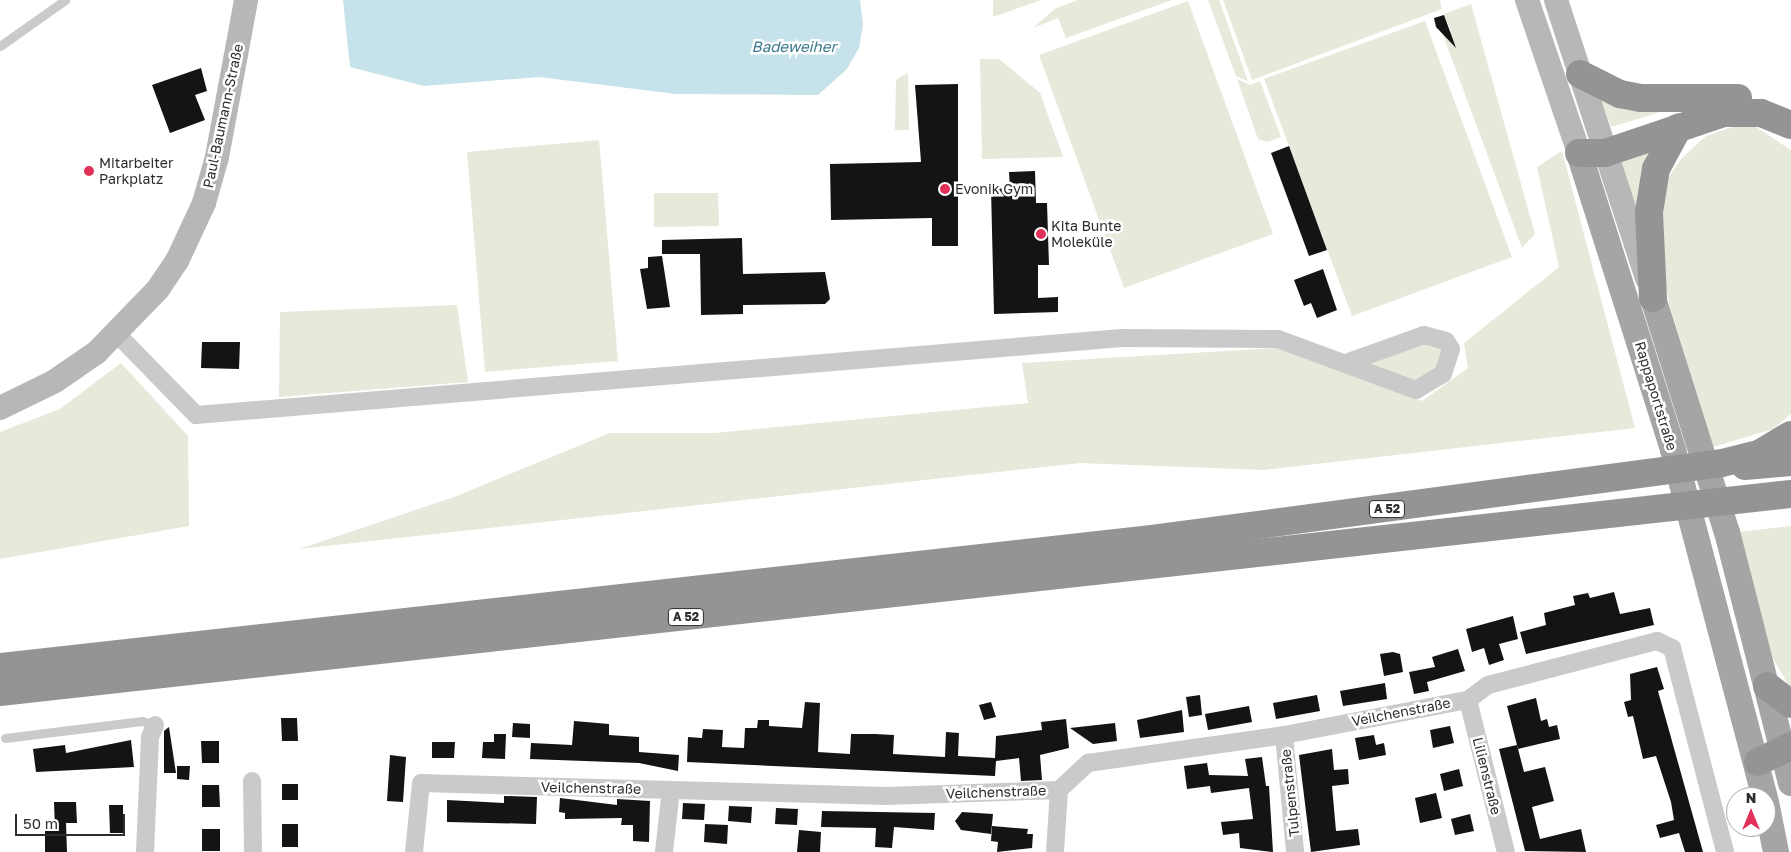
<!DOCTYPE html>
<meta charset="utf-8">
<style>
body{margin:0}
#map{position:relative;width:1791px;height:852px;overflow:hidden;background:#fff;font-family:"Golos Text",sans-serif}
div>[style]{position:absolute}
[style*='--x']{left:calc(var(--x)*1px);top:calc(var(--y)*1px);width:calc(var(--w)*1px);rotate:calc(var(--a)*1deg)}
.green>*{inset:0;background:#e5eada}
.water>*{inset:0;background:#c6e2ea}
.building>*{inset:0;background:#141414}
.lane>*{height:9px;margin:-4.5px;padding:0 4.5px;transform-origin:4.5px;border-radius:4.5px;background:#cacaca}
.street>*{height:18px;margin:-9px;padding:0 9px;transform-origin:9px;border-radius:9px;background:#cacaca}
.secondary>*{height:24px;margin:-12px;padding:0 12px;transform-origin:12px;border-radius:12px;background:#b7b7b7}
.primary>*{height:26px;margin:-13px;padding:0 13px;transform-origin:13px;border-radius:13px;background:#a5a5a5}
.highway>*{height:28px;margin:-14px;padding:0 14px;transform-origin:14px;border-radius:14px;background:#949494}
.dots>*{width:14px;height:14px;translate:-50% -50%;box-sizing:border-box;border:2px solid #fff;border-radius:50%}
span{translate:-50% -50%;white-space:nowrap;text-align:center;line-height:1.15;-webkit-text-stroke:5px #fff;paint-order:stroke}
.shield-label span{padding:1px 4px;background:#fff;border:1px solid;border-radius:4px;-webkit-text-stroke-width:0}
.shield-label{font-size:12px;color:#2d2d2d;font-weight:700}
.street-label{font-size:14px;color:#2d2d2d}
.poi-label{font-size:14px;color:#2d2d2d}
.left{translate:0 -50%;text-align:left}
.water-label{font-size:15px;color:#3c7a8d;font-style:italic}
.north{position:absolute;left:1726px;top:787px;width:50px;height:50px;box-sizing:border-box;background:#fff;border:1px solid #ababab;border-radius:50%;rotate:0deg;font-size:14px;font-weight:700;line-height:20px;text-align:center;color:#2d2d2d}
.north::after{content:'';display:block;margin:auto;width:18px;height:22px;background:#e33058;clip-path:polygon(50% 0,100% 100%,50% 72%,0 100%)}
.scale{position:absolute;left:15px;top:814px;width:110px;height:22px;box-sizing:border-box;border:2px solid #2d2d2d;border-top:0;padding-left:6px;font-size:15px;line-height:18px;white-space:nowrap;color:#2d2d2d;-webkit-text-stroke:4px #fff;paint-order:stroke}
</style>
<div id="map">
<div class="green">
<i style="clip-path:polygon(993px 0,1041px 0,993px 17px)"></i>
<i style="clip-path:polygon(1078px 0,1172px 0,1066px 38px,1058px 18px,1033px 28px,1056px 8px)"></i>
<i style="clip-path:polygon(1208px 0,1219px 0,1248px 81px,1236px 76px)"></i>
<i style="clip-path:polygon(1223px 0,1440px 0,1442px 9px,1252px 80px)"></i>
<i style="clip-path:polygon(1188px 1px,1273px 234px,1124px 288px,1039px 55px)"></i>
<i style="clip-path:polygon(1471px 4px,1535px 234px,1522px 248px,1443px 35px,1451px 31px,1444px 14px)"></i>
<i style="clip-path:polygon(1425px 21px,1512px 257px,1352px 316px,1264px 79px)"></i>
<i style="clip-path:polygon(980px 59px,999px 59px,1040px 93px,1063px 157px,982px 159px)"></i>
<i style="clip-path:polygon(908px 73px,909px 130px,895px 130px,896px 80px)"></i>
<i style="clip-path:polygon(1237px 79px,1250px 85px,1260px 81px,1281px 137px,1267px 142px,1258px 139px)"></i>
<i style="clip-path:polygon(1599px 95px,1664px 111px,1611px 127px)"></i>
<i style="clip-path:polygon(1735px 126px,1756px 127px,1791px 150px,1791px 414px,1773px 429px,1713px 447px,1669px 303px,1657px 234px,1668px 178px,1681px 159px,1706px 136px)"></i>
<i style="clip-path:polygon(599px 140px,618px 361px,485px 372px,467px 152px)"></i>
<i style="clip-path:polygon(1659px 143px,1638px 215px,1619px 157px)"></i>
<i style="clip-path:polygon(1562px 151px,1635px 428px,1264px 470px,1080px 463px,299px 549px,454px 497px,610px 433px,714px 433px,1028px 403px,1022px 363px,1277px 348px,1422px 401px,1468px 368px,1464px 343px,1559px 267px,1537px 167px)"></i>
<i style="clip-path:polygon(654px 193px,718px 193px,719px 226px,654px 227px)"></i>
<i style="clip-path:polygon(457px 305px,468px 382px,279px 397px,280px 312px)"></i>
<i style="clip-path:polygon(1421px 342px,1440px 348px,1444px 356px,1434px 371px,1411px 383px,1364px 361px)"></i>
<i style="clip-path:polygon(121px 363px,188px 436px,189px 526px,0 559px,0 432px,60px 409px)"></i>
<i style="clip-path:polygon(1791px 526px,1791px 690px,1770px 653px,1738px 532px)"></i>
</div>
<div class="water">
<i style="clip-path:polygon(343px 0,860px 0,863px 25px,859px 48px,847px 69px,818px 95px,676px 94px,539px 77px,424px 86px,350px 67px)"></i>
</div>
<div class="building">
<i style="clip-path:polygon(1444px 15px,1456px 48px,1436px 27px,1434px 18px)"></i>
<i style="clip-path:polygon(201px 68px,207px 91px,195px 95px,205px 120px,170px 133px,152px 85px)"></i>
<i style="clip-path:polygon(958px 84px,958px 246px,932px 246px,932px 218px,831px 220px,830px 164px,921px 162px,915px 85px)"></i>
<i style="clip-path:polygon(1289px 146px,1327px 250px,1309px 256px,1271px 153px)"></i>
<i style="clip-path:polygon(1035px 171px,1036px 203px,1047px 203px,1049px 265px,1038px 265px,1038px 298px,1058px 297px,1058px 312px,994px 314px,991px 189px,1010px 188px,1009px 172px)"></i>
<i style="clip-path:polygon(742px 238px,743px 274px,825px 272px,830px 299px,825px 304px,743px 305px,743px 314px,701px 315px,700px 254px,662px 254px,662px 240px)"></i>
<i style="clip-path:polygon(662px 256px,670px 307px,647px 309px,640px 269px,648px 268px,648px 257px)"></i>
<i style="clip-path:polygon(1323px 269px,1337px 310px,1317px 318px,1311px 303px,1304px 306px,1294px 280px)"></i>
<i style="clip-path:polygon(202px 342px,240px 342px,239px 369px,201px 368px)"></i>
<i style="clip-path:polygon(1614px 592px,1620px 614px,1650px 608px,1654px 625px,1526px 654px,1520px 632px,1546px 625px,1544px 613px,1575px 605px,1573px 596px,1588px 593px,1590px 598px)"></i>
<i style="clip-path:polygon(1513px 616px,1518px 639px,1499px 644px,1504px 660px,1489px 665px,1484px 648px,1472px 652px,1466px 629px)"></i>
<i style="clip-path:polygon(1458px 649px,1465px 671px,1427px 682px,1429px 691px,1414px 694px,1409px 672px,1435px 667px,1432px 657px)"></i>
<i style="clip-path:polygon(1393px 652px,1400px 654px,1403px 672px,1384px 676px,1380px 654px)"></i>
<i style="clip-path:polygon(1657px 667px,1664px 689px,1658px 691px,1703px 852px,1685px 852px,1679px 833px,1660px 838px,1656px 825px,1674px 820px,1671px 802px,1656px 756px,1643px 759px,1633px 716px,1628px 717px,1624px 702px,1631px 700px,1630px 674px)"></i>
<i style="clip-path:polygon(1385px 683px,1387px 699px,1343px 706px,1340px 691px)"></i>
<i style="clip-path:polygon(1200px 695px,1202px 715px,1189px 717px,1186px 697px)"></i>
<i style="clip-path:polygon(1317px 695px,1320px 711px,1276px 719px,1273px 703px)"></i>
<i style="clip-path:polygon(1536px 698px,1541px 721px,1547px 719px,1549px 727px,1557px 725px,1560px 739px,1518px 749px,1507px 706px)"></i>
<i style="clip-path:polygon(805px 702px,820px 703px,818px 752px,850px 754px,851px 734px,875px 734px,894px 735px,893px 754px,945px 757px,946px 732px,959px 733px,958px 756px,995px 758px,996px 736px,1042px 730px,1041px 722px,1066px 719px,1069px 748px,1040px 755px,1042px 780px,1021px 781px,1019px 758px,996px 761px,995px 776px,687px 762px,688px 737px,702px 738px,703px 729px,723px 730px,722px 747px,744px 748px,745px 728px,757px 728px,758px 720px,769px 720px,769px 726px,802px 728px)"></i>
<i style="clip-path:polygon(991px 702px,996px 717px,984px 720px,979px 705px)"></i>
<i style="clip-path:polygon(1249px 706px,1252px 722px,1208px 730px,1205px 714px)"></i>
<i style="clip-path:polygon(1182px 710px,1184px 732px,1140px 738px,1137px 720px)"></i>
<i style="clip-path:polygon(281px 718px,297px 718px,298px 741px,282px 741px)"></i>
<i style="clip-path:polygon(574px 721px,609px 724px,609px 735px,639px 737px,639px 752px,679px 755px,678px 771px,639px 763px,530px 759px,531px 743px,572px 745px)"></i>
<i style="clip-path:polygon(513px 723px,530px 724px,530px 738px,512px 737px)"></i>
<i style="clip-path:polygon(1115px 723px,1117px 741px,1093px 744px,1070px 728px)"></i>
<i style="clip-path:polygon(1450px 726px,1454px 743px,1433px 748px,1430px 730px)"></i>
<i style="clip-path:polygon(169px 727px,176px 773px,164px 773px,164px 731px)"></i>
<i style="clip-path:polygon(494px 734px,506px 734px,505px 759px,482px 758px,483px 742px,494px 742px)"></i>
<i style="clip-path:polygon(1374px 735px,1376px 745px,1384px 743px,1386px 755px,1359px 760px,1355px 738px)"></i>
<i style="clip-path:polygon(131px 740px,134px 767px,36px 772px,33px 749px,65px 745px,66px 753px)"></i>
<i style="clip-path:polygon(201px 741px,219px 741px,219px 763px,202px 763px)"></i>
<i style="clip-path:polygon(432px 742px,455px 742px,454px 758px,432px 758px)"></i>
<i style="clip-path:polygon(1517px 745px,1524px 772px,1545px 767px,1554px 801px,1532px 807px,1540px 839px,1581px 829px,1586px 852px,1525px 851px,1499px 749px)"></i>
<i style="clip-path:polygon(1332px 749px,1334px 770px,1348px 769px,1349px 784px,1332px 786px,1336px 831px,1358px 829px,1360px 845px,1311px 852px,1299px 755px)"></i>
<i style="clip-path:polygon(390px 755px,406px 757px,403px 802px,387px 801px)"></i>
<i style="clip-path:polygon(1262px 757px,1266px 786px,1269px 786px,1273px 852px,1240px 848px,1239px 833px,1223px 835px,1221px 822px,1253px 819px,1249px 788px,1211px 793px,1210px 786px,1187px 789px,1184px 766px,1207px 763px,1209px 775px,1248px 776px,1245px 759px)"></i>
<i style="clip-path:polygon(177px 766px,190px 766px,189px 780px,177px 779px)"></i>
<i style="clip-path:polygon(1459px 769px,1463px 786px,1444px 791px,1440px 774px)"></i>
<i style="clip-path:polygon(282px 784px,298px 784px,298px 800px,282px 800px)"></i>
<i style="clip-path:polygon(202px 785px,219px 785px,220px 807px,202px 807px)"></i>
<i style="clip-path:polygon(1436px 793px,1442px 818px,1420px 823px,1415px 798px)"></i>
<i style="clip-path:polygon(504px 796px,537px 797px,536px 824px,447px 822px,447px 800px,504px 803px)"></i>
<i style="clip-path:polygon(560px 798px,617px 805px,617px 799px,650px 801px,649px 842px,633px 841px,633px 825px,621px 825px,622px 818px,565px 819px,565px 813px,559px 812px)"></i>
<i style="clip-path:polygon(54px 802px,76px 802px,77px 823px,66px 823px,67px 852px,45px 852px,45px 829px,55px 829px)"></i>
<i style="clip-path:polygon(683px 803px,705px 804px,704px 820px,682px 819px)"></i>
<i style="clip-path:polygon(109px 805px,123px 805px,123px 833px,110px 833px)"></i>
<i style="clip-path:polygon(729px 806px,752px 807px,751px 823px,728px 821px)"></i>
<i style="clip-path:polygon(776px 808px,798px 809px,797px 825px,775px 824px)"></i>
<i style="clip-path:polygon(822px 811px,935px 813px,934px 830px,894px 827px,892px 848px,875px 847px,876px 828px,821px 827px)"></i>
<i style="clip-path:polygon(962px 812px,993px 814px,991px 834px,961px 830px,955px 821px)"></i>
<i style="clip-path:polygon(1470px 814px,1474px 831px,1455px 835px,1451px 819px)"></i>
<i style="clip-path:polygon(282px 824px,298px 824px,298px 847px,282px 847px)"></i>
<i style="clip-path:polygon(705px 824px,728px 825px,727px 844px,704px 842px)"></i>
<i style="clip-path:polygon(992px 826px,1028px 829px,1027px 834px,1033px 834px,1032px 848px,997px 852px,998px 842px,991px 841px)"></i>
<i style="clip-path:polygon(202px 829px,220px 829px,220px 851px,202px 851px)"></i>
<i style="clip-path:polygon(799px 830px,821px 832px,820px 852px,797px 852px)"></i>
</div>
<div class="lane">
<i style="--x:0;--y:46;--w:80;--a:-35.3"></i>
<i style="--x:5;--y:738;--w:138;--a:-7.1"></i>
<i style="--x:142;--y:721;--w:14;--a:17"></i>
</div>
<div class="street">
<i style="--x:118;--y:335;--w:112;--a:45.7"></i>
<i style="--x:196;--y:415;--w:929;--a:-4.75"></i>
<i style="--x:1122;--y:338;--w:156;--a:0.4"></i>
<i style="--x:1278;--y:339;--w:147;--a:20.3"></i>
<i style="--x:1416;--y:390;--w:31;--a:-31"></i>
<i style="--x:1443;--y:374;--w:26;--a:-72"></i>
<i style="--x:1451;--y:349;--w:9;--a:-122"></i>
<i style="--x:1446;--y:341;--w:23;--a:-165"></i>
<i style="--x:1424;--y:335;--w:83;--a:160.3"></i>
<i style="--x:1468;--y:700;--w:157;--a:76"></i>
<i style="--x:1284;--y:735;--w:118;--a:84.6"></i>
<i style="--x:252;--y:781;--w:71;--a:89.2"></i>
<i style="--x:145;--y:852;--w:115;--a:-87.5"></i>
<i style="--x:150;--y:737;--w:13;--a:-67"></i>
<i style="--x:414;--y:852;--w:69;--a:-84.2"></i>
<i style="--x:421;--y:783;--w:465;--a:1.6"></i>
<i style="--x:886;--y:796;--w:173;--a:-2"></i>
<i style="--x:1059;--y:790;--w:40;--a:-43"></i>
<i style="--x:1088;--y:763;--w:198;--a:-8.1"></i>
<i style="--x:1284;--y:735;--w:187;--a:-10.8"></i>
<i style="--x:1468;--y:700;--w:25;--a:-37"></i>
<i style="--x:1488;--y:685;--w:175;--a:-14.6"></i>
<i style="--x:1657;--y:641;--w:17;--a:25"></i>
<i style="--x:1672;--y:648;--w:211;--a:75.4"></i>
<i style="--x:664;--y:852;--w:62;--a:-83.6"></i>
<i style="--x:1055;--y:852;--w:62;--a:-86.3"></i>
</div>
<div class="secondary">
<i style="--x:1527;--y:0;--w:162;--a:71.2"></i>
<i style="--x:1556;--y:0;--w:293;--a:71.9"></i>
<i style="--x:0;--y:408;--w:61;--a:-26.1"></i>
<i style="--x:55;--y:381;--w:51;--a:-34.6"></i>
<i style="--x:97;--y:352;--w:88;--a:-45.9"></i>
<i style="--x:158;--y:289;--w:34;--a:-56"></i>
<i style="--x:177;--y:261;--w:64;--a:-65"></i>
<i style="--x:204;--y:203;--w:48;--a:-74.2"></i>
<i style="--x:217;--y:157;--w:160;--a:-79.5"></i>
</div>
<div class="primary">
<i style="--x:1579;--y:153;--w:312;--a:72.4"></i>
<i style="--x:1673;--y:450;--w:359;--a:75.2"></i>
<i style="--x:1653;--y:298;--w:245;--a:72.5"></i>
<i style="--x:1727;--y:532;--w:259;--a:75.7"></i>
<i style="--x:1766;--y:802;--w:51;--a:78.7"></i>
</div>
<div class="highway">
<i style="--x:1580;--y:74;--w:45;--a:26.6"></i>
<i style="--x:1620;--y:94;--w:21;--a:11"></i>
<i style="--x:1641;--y:98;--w:97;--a:0"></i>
<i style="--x:1579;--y:153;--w:26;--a:0"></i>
<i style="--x:1605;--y:153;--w:126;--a:-18.6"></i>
<i style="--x:1724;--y:113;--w:37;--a:0"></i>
<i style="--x:1761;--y:113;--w:32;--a:22"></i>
<i style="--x:1653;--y:298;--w:86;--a:-92.7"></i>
<i style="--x:1649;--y:212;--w:44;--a:-80.8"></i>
<i style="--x:1656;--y:169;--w:47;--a:-61.8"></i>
<i style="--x:1745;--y:466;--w:46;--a:-5"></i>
<i style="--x:0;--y:667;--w:1159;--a:-6.34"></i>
<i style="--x:1152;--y:539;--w:575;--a:-7.59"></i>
<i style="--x:1722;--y:463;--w:38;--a:-14"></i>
<i style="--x:1759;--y:454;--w:37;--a:-31"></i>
<i style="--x:1767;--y:686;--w:30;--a:37"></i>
<i style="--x:0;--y:692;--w:1802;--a:-6.31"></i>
<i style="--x:1758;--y:762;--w:37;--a:-26"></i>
</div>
<div class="dots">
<i style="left:89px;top:171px;background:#e33058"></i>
<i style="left:945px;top:189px;background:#e33058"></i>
<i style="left:1041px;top:234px;background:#e33058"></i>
</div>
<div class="shield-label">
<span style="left:1387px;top:509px">A 52</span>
<span style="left:686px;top:617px">A 52</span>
</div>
<div class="street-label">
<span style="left:223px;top:116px;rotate:-78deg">Paul-Baumann-Straße</span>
<span style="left:1656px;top:396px;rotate:73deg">Rappaportstraße</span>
<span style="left:1401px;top:712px;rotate:-11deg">Veilchenstraße</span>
<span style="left:1487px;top:776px;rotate:76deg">Lilienstraße</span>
<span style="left:591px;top:788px;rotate:1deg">Veilchenstraße</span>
<span style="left:996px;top:792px;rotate:-2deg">Veilchenstraße</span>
<span style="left:1290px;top:793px;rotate:-96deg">Tulpenstraße</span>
</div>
<div class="poi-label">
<span class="left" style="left:99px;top:171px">Mitarbeiter<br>Parkplatz</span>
<span class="left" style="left:955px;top:189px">Evonik Gym</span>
<span class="left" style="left:1051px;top:234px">Kita Bunte<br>Moleküle</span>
</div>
<div class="water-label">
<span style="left:794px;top:47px">Badeweiher</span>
</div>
<div class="north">N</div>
<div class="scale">50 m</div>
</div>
